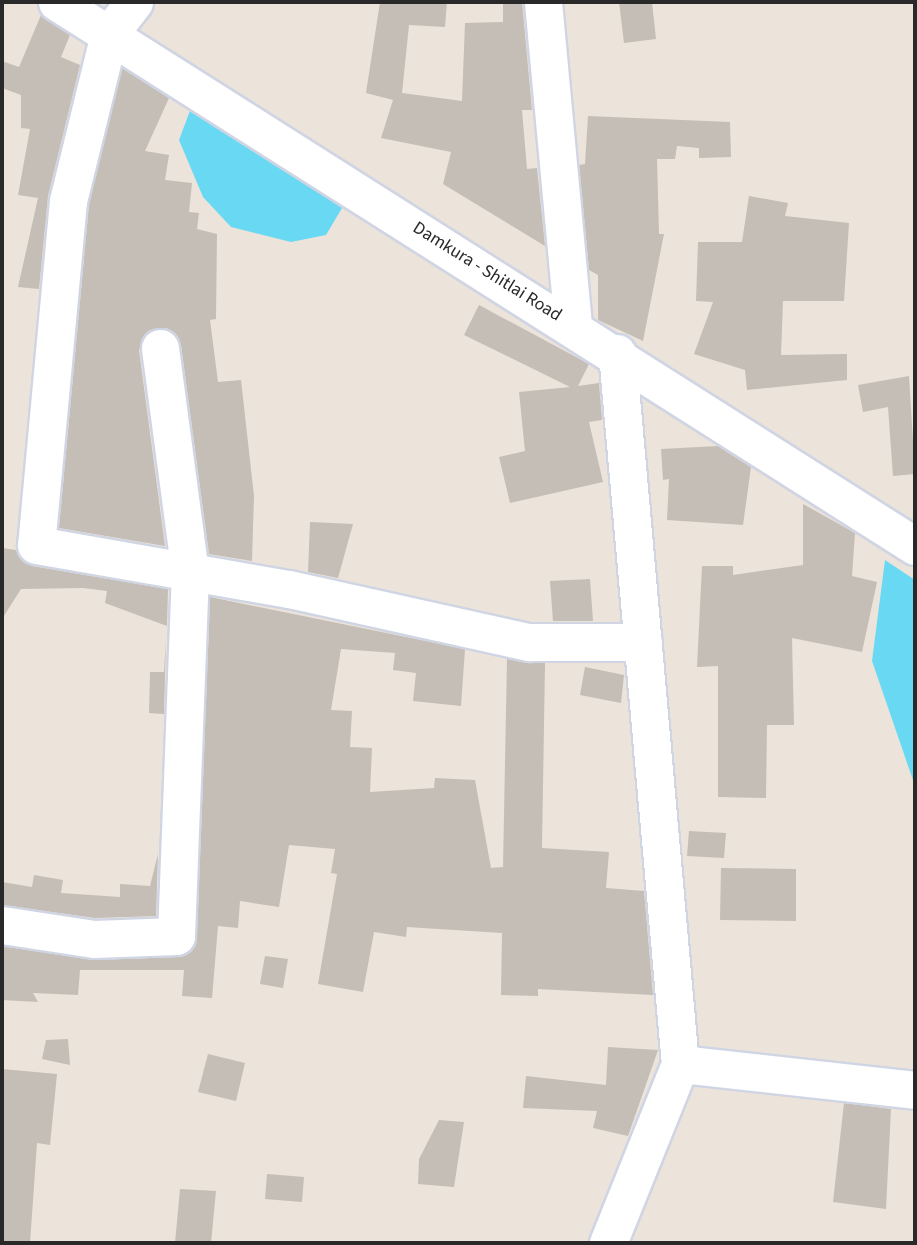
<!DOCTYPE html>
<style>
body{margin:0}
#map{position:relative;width:917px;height:1245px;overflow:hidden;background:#ece3db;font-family:"Source Sans 3",sans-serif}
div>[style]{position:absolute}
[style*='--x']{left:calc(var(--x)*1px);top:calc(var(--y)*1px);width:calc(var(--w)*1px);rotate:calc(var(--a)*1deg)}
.water>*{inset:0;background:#69d9f3}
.building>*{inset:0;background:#c4beb6}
.roads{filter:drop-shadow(2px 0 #d0d5e3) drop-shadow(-2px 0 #d0d5e3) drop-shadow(0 2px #d0d5e3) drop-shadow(0 -2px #d0d5e3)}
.minor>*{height:37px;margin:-18.5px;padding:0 18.5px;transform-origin:18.5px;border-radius:18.5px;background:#fff}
span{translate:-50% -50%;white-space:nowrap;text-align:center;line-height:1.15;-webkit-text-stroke:7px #fff;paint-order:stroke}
.street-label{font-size:18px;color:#292929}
.frame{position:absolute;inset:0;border:4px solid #292929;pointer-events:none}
</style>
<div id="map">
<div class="water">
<i style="clip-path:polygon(194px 100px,348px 198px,326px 235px,291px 242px,231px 227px,203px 197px,179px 140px)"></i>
<i style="clip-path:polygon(885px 560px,915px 580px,915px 786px,872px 661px)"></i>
</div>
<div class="building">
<i style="clip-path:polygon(380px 2px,447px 2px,445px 27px,409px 25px,402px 93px,462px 101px,465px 23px,503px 22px,503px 2px,522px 2px,532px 110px,522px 110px,527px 169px,537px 168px,545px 246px,443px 184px,451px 152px,381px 138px,393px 100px,366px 93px)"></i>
<i style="clip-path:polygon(619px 2px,652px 2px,656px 39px,624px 43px)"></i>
<i style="clip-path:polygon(41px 15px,70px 35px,61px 57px,80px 65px,48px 196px,39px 289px,18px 287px,38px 198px,18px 195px,30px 129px,21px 128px,21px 95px,2px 88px,2px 61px,19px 67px)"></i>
<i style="clip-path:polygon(122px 68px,169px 98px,145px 151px,169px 155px,165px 180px,192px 183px,189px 212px,199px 213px,197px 229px,217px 234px,216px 319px,210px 320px,218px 382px,241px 380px,254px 496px,252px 561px,209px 554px,181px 345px,167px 328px,148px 331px,139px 350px,165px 546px,59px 528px,89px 204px)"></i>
<i style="clip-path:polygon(588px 116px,730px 122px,731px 157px,699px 158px,699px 148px,677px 146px,675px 159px,657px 159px,659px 234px,664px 234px,643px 341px,598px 320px,598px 275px,589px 270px,579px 165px,585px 164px)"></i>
<i style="clip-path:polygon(749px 196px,788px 203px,785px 216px,849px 223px,844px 301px,783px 301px,781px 355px,847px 354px,847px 380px,747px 390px,745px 370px,694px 354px,713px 302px,696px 301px,698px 242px,742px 242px)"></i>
<i style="clip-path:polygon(479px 305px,589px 364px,578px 386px,599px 383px,602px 420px,589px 422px,603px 482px,510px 503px,499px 457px,525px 451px,519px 392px,570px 387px,464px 335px)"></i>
<i style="clip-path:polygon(909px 376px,915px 474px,893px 476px,888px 407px,863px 412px,858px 385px)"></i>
<i style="clip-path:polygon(718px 446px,751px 467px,743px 525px,667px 520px,669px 479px,663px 480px,661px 449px)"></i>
<i style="clip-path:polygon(803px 504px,855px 533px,852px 576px,877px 582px,862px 652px,792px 638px,794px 725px,767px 725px,766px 798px,718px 797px,718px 666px,697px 667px,702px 566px,733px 566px,733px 575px,803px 565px)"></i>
<i style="clip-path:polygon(310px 522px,353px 524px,338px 578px,308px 572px)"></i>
<i style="clip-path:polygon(2px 548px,16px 550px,32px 566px,168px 589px,167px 626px,105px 603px,107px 591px,83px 588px,21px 589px,2px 619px)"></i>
<i style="clip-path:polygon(590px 579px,593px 621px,553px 621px,550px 581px)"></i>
<i style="clip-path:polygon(210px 597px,465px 649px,461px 706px,413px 701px,416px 673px,393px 670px,395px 653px,341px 649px,331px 710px,352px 711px,350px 747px,372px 748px,370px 792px,434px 788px,435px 778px,475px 780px,491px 868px,503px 867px,507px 659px,545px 663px,542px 848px,609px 852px,606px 888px,644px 891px,653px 995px,538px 989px,538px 996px,501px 995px,502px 933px,407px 927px,406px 937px,374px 932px,363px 992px,318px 984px,337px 874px,331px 873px,335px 849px,289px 845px,279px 907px,240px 901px,238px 928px,218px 926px,212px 998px,182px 996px,184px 970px,80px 970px,78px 995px,33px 993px,38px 1002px,2px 1000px,2px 946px,95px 960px,177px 957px,194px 946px)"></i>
<i style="clip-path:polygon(166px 639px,164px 714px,149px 713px,150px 672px,164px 672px)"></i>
<i style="clip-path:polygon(585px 667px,624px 675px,621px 703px,580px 695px)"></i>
<i style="clip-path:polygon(689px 831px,726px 833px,724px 858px,687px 856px)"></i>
<i style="clip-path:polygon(158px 854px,156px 916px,95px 918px,2px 905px,2px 882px,32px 887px,34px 875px,63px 880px,61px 893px,120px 897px,120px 884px,150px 886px)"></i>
<i style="clip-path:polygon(721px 868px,796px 869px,796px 921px,720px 920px)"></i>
<i style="clip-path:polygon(265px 956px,288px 959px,283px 988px,260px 984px)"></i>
<i style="clip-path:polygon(68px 1039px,70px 1065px,42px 1059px,46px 1040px)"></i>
<i style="clip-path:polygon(608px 1047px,658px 1050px,628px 1136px,593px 1128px,597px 1111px,523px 1108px,526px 1076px,606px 1085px)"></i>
<i style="clip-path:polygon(208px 1054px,245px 1063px,236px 1101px,198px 1092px)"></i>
<i style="clip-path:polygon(2px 1069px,57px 1074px,50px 1145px,37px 1143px,30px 1243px,4px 1243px)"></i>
<i style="clip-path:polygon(844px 1103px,891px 1109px,886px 1209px,833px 1202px)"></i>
<i style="clip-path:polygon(439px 1120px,464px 1122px,454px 1187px,418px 1184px,419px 1159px)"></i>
<i style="clip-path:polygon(267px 1174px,304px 1177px,302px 1202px,265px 1199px)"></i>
<i style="clip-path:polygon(180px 1189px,216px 1191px,211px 1243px,175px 1243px)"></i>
</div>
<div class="roads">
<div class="minor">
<i style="--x:57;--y:2;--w:1016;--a:32.38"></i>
<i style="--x:134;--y:2;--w:41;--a:128"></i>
<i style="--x:109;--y:34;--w:172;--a:103.8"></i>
<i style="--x:68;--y:201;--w:345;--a:95.3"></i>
<i style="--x:36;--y:545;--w:257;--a:9.9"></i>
<i style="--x:289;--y:589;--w:246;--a:12.5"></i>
<i style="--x:529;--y:642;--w:114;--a:0"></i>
<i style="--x:543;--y:2;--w:324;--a:84.7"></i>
<i style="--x:617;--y:353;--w:714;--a:84.94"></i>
<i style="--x:680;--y:1064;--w:236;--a:6.3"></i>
<i style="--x:2;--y:925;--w:93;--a:8.7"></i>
<i style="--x:94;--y:939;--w:82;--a:-2.1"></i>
<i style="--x:176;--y:936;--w:363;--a:-87.8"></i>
<i style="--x:190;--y:573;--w:227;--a:-97.6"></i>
<i style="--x:608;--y:1243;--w:193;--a:-68.1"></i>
</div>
</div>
<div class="street-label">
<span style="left:487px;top:272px;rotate:32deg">Damkura - Shitlai Road</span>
</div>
<div class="frame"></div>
</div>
